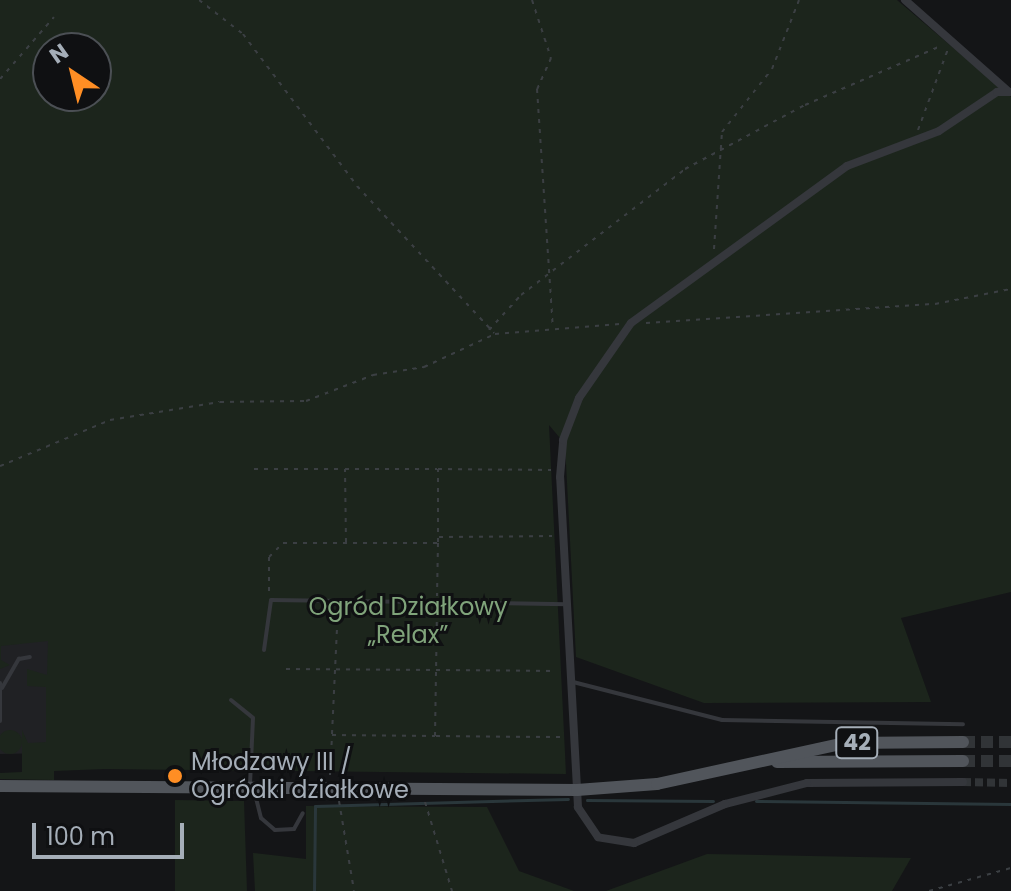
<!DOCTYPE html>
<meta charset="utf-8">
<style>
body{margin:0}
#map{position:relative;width:1011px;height:891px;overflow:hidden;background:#141517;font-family:Poppins,sans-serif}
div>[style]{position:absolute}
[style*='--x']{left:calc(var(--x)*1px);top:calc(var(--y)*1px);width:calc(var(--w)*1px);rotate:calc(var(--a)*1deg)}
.built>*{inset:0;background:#202124}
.green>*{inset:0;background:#1c251c}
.round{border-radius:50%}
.stream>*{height:3px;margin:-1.5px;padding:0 1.5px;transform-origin:1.5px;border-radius:1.5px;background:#2a373b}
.minor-tunnel>*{height:8px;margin-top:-4px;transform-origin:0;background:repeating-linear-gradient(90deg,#313437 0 8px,transparent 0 12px)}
.primary-tunnel>*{height:12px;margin-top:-6px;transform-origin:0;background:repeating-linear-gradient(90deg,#313437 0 12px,transparent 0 18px)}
.path>*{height:2px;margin-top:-1px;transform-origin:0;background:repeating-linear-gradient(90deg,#3b3f43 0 4px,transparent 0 10px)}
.service>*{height:4px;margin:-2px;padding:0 2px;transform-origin:2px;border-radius:2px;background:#35373c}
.minor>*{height:8px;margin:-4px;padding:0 4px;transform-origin:4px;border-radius:4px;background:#35373c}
.primary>*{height:12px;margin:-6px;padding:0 6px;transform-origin:6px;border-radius:6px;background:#51555b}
.dots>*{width:22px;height:22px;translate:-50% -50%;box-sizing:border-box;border:4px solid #0f1012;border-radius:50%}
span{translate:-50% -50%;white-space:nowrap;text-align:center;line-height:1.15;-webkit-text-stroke:6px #0f1012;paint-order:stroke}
.shield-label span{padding:2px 6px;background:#0f1012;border:2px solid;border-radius:6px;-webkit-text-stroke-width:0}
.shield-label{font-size:22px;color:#a5aeb8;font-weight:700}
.park-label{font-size:24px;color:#80a47b}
.poi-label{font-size:24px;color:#a5aeb8}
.left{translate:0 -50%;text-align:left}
.north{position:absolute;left:32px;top:32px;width:80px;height:80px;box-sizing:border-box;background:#0f1012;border:2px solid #4b4f54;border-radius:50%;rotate:325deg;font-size:22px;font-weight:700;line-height:32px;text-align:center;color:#a5aeb8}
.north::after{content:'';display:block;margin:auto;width:28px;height:36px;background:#ff8e24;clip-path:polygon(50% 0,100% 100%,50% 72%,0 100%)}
.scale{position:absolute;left:32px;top:823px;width:152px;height:36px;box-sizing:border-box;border:4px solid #a5aeb8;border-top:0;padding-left:10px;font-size:24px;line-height:28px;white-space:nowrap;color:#a5aeb8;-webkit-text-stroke:6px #0f1012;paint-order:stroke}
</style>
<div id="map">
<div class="built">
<i style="clip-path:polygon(0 639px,54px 639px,53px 753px,0 754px)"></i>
</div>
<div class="green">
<i style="clip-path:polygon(evenodd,0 0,897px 0,1011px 97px,1011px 592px,901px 618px,931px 702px,704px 703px,576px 657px,565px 444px,549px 425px,566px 774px,105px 769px,54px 771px,54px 780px,0 779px,0 773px,22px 772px,22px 730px,28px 743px,46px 742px,46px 687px,27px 686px,27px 669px,47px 675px,48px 641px,1px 646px,1px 660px,10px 665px,0 669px,0 0,48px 48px,96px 48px,96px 96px,48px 96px,48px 48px)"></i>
<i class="round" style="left:-2px;top:730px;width:24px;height:24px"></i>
<i style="clip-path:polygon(175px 800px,244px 801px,247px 891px,175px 891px)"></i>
<i style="clip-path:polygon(306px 806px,487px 807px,519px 871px,574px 891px,255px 891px,253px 853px,306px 859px)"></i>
<i style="clip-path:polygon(707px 854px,911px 858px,892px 891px,606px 891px)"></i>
</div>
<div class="stream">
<i style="--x:587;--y:800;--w:126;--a:0.5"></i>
<i style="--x:756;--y:801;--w:255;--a:0.7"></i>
<i style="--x:314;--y:891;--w:85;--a:-89.3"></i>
<i style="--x:315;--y:806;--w:253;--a:-1.6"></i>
</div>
<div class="minor-tunnel">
<i style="--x:963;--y:782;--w:48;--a:1.2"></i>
</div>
<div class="primary-tunnel">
<i style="--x:963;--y:742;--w:48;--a:0"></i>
<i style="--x:963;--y:761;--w:48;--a:0"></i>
</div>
<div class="path">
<i style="--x:199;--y:0;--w:56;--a:37.7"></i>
<i style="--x:243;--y:34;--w:190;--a:53.1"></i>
<i style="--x:357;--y:186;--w:201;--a:47"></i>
<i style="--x:532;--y:0;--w:61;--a:71.9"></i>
<i style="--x:551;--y:58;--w:34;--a:114"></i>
<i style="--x:537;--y:89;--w:239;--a:86.2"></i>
<i style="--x:0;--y:79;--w:82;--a:-48.9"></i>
<i style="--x:918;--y:130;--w:86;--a:-69.7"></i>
<i style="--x:714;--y:249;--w:117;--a:-86.1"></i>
<i style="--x:722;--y:132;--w:80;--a:-51.6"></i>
<i style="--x:772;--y:69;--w:74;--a:-68.6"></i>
<i style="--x:646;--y:323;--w:290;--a:-3.8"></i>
<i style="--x:935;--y:304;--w:77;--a:-11.2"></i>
<i style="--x:489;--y:330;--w:47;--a:-47.6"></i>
<i style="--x:521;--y:295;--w:207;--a:-37.5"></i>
<i style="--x:685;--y:169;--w:136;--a:-28.1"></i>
<i style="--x:805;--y:105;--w:148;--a:-23.5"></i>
<i style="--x:0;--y:466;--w:119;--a:-22.7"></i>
<i style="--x:110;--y:420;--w:111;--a:-9.3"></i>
<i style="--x:220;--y:402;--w:86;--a:-0.7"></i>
<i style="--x:306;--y:401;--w:72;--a:-21.2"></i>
<i style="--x:373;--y:375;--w:52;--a:-8.9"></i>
<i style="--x:424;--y:367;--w:78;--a:-24.9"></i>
<i style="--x:495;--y:334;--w:125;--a:-4.6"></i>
<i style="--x:254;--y:469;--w:90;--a:0"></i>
<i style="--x:439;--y:537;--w:113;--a:-0.5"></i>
<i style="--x:346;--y:542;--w:73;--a:-90.8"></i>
<i style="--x:345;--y:469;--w:92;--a:0"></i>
<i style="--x:438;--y:542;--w:73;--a:-90"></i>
<i style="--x:438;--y:469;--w:113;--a:0.5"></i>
<i style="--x:269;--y:591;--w:34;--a:-90"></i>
<i style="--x:269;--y:557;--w:20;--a:-45"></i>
<i style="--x:283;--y:543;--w:155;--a:0"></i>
<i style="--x:438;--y:543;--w:53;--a:91.1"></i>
<i style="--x:286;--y:669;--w:269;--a:0.4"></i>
<i style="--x:332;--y:734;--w:126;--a:-87.3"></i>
<i style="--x:436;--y:736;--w:126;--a:0.5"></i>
<i style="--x:330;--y:775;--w:40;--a:-87.1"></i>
<i style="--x:332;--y:735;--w:103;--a:0.6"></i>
<i style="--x:435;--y:736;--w:126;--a:-89.1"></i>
<i style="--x:339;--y:801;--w:91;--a:80.5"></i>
<i style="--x:425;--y:802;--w:93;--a:73.1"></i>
<i style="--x:929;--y:891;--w:85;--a:-15.7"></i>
</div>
<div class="service">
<i style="--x:264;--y:650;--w:50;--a:-82"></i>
<i style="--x:271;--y:600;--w:296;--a:0.8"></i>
<i style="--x:573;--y:682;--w:154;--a:14.3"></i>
<i style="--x:722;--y:720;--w:241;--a:1"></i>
<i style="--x:0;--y:683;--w:38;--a:90"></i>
<i style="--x:2;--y:688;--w:34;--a:-60"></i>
<i style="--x:19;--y:659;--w:11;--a:-10"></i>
<i style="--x:231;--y:700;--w:28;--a:39"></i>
<i style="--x:253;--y:718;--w:67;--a:92.6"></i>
<i style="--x:254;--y:790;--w:29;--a:76"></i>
<i style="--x:261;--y:818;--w:18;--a:41"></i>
<i style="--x:275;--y:830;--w:19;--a:-3"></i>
<i style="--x:294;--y:829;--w:18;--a:-61"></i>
</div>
<div class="minor">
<i style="--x:905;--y:0;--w:137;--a:41.5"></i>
<i style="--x:963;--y:782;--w:156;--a:179.6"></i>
<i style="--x:807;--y:783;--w:85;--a:165.6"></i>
<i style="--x:725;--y:804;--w:99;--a:156.8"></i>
<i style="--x:634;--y:843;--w:36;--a:-171"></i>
<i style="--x:598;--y:837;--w:36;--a:-124"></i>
<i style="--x:578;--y:807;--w:330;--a:-93.1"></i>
<i style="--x:560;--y:477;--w:37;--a:-85"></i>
<i style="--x:563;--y:440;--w:45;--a:-69.1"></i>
<i style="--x:579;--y:398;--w:91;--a:-55.3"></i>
<i style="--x:631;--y:323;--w:267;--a:-36"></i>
<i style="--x:847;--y:166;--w:98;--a:-20.8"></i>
<i style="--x:939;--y:131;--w:70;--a:-33.9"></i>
<i style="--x:997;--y:92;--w:14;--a:0"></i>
</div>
<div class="primary">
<i style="--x:777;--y:762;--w:186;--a:-0.3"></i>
<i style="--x:0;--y:786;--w:577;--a:0.4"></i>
<i style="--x:577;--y:790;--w:80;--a:-4.3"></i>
<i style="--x:657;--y:784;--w:192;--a:-12.3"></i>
<i style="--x:845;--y:743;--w:118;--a:-0.5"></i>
</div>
<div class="dots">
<i style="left:175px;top:776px;background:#ff8e24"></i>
</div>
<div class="shield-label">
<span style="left:857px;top:743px">42</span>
</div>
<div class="park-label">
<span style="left:408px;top:621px">Ogród Działkowy<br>„Relax”</span>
</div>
<div class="poi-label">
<span class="left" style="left:191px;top:776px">Młodzawy III /<br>Ogródki działkowe</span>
</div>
<div class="north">N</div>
<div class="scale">100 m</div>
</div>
